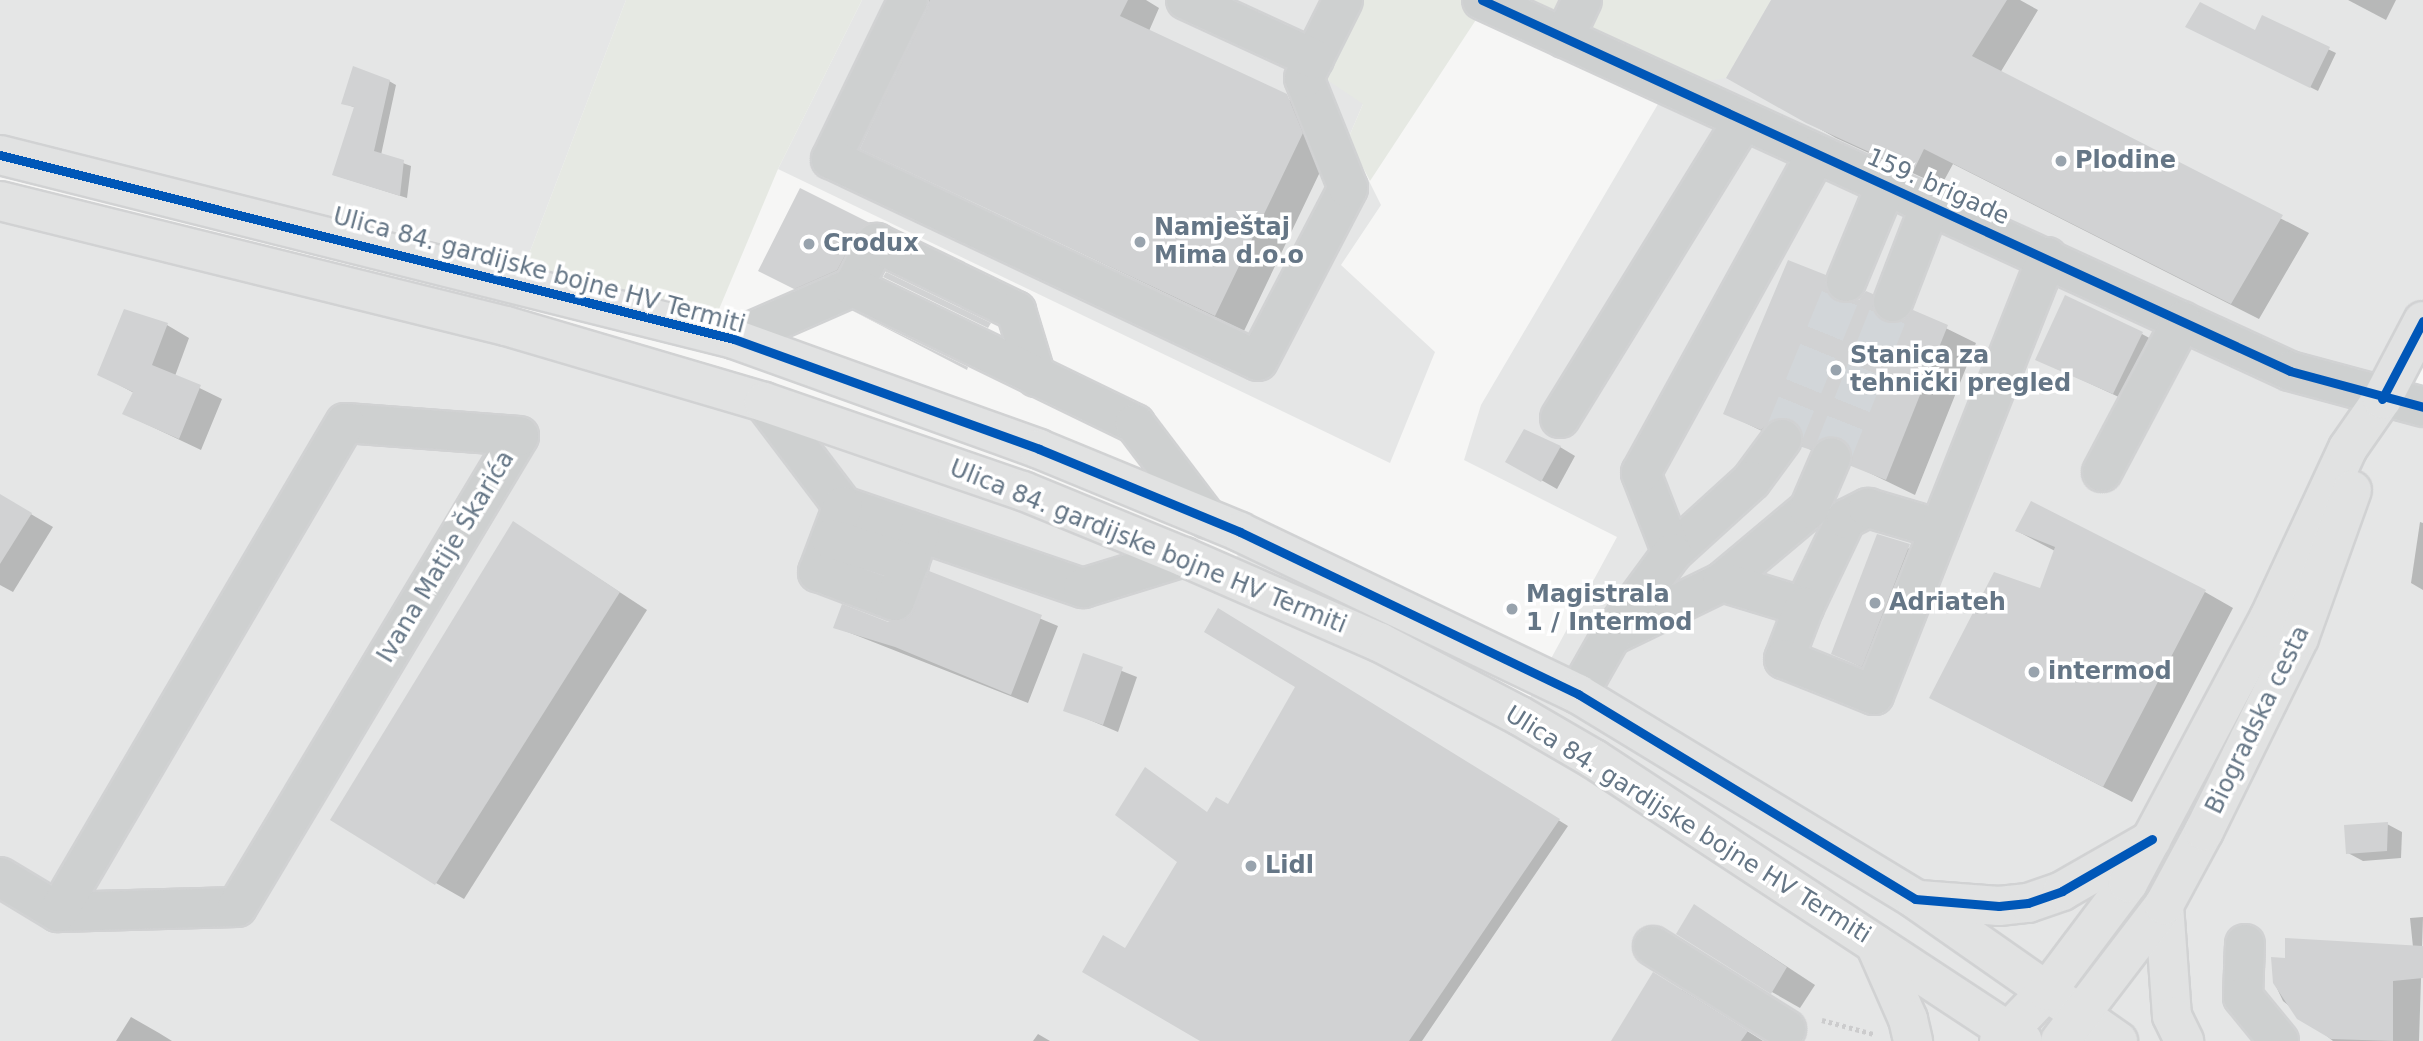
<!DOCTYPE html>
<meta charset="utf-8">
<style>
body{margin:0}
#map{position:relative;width:2423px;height:1041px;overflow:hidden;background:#f6f6f5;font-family:"DejaVu Sans",sans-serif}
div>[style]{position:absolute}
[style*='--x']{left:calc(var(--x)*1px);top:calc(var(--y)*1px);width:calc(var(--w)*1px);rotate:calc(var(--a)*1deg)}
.built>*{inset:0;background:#e5e6e6}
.green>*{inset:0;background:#e6e9e3}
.shadow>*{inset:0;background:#0003}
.building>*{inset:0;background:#d1d2d3}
.minor-tunnel>*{height:38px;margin-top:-19px;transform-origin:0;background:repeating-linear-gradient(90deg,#d2d6d9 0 38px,transparent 0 57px)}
.path>*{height:4.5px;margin-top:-2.25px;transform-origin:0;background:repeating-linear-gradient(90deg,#cccccd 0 3.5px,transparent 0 7px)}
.roads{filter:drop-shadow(2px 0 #d1d2d3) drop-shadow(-2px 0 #d1d2d3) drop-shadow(0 2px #d1d2d3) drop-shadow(0 -2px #d1d2d3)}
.minor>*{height:38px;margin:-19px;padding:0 19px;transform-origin:19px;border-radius:19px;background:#ced0d0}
.major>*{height:38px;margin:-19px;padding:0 19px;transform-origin:19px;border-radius:19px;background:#e1e2e2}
.cycleway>*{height:9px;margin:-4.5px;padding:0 4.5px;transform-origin:4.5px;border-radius:4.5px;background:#0057b8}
.dots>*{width:19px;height:19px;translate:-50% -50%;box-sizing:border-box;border:4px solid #fff;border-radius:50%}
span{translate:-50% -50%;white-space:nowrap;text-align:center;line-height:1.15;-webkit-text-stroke:7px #fff;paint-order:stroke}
.poi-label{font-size:24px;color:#657686;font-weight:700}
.left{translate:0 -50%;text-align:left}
.street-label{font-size:24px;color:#657686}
</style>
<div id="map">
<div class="built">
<i style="clip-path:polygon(0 0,626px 0,518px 283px,0 155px)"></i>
<i style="clip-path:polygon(862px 0,1358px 0,1363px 104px,1348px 139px,1381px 205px,1341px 265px,1435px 352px,1390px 463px,778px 169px)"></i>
<i style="clip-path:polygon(1771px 0,2423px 0,2423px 321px,2383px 398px,2423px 407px,2423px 1041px,0 1041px,0 214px,506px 326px,1221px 572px,1240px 553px,1528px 701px,1617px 537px,1464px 460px,1481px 405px,1668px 87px)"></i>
</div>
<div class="green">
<i style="clip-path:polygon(626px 0,862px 0,778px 169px,709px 333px,518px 283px)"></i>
<i style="clip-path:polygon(1358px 0,1771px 0,1726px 78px,1668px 87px,1487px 3px,1370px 181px,1348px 139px,1363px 104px,1320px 75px)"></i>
</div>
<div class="shadow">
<i style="clip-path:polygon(929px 0,1146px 0,1159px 8px,1149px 31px,1315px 113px,1330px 151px,1244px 331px,863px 148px,929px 10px)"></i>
<i style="clip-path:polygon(1773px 0,2020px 0,2038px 10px,2000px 73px,2309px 233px,2259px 319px,1953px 164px,1941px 186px,1836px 138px,1728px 77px)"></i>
<i style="clip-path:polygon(2348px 0,2396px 0,2386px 20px)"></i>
<i style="clip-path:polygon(2263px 18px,2336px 53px,2318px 91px,2194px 30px,2256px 32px)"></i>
<i style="clip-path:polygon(389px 81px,396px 85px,381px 155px,411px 166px,407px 198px,334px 175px,356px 108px,343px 103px)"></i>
<i style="clip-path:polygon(801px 191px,879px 230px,849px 276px,807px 295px,772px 277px)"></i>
<i style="clip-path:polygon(1825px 276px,1854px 293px,1855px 302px,1872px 295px,1901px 312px,1900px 324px,1913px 312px,1976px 343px,1915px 495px,1853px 465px,1852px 455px,1832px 462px,1804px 446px,1804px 433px,1791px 445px,1725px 413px)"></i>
<i style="clip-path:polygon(167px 325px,189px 338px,175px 376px,222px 399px,201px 450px,125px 414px,134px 393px,99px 374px)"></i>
<i style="clip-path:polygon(2142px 334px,2164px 346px,2136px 405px,2037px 359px)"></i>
<i style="clip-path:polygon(1560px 447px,1575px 456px,1557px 489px,1508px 461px)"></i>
<i style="clip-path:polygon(0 496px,53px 527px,13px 592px,0 585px)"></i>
<i style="clip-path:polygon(2420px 522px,2423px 523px,2423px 590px,2411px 583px)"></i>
<i style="clip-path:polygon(514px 523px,647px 610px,464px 899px,436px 883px)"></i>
<i style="clip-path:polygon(2017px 531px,2205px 592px,2233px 608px,2132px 802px,1931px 698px,2041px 590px,2055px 551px)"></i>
<i style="clip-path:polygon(1878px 536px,1932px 558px,1884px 678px,1833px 653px)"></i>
<i style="clip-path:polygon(930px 573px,1058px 626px,1028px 703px,835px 627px,910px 620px)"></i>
<i style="clip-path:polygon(1219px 610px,1568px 826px,1422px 1041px,1203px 1041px,1125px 950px,1209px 813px,1228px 806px,1297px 686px)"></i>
<i style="clip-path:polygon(1084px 656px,1137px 677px,1118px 732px,1066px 710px)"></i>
<i style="clip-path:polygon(2387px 824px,2402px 832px,2401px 858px,2363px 861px,2348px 853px)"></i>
<i style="clip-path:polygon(1695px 906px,1815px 985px,1800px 1008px,1772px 992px)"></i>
<i style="clip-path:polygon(2423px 917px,2419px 1041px,2333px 1041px,2283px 1001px,2274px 982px,2413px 947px,2410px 918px)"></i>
<i style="clip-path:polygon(1682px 990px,1763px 1041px,1613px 1041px)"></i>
<i style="clip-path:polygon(131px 1017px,159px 1033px,172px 1041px,116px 1041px)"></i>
<i style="clip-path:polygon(1038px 1034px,1050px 1041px,1033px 1041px)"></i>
</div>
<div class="building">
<i style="clip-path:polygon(930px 0,1128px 0,1120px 16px,1287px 94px,1303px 133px,1215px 316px,860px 149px)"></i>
<i style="clip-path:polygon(1771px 0,2007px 0,1972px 56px,2283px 215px,2231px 304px,1924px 149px,1913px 172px,1806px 123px,1726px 78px)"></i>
<i style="clip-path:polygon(2200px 2px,2255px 30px,2262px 15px,2330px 47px,2310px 88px,2185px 27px)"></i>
<i style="clip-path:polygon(353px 66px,390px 80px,374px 151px,404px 160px,400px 196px,332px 175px,354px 107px,341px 104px)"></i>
<i style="clip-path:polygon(800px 188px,870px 223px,857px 233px,837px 270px,794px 289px,758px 271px)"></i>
<i style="clip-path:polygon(1788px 260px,1826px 275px,1828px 295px,1838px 302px,1859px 300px,1866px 291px,1873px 294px,1872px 306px,1885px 322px,1897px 323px,1913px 310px,1948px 325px,1886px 480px,1851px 466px,1849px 446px,1839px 438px,1819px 440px,1811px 450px,1802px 447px,1802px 431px,1794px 421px,1774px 419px,1761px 430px,1723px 414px)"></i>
<i style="clip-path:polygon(886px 272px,991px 323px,988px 328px,883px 277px)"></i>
<i style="clip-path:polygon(2065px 295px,2143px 332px,2113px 394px,2035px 360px)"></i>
<i style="clip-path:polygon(124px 309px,168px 323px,152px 365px,201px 385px,179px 439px,122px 414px,133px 392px,97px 375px)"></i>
<i style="clip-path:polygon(853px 311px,968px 367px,967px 370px)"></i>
<i style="clip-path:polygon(1524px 429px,1561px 446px,1541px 482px,1505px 462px)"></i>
<i style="clip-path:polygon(0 494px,32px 513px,0 564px)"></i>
<i style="clip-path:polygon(2031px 501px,2206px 590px,2103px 787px,1929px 698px,1994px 572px,2040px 588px,2055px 547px,2015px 531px)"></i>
<i style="clip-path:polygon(513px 521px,620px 592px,435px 885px,330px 820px)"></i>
<i style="clip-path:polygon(1877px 534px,1910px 544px,1862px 667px,1831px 654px)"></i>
<i style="clip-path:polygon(929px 571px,1042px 615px,1011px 695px,895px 647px,833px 628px,842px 604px,888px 622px,908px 618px)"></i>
<i style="clip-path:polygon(1218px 608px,1560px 819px,1409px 1041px,1200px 1041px,1082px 972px,1103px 935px,1125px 948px,1177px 862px,1115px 815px,1145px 767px,1207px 812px,1216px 797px,1228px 804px,1295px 687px,1204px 632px)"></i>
<i style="clip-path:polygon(1083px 653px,1123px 667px,1103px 725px,1063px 711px)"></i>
<i style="clip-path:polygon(2388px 822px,2387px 851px,2346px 854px,2344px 825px)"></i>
<i style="clip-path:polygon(1694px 904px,1787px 967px,1771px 994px,1676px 934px)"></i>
<i style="clip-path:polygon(2285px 938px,2423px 946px,2423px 978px,2393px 981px,2393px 1041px,2331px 1039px,2297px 1019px,2273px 983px,2271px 957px,2285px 958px)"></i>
<i style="clip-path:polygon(1653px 972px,1748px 1031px,1741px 1041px,1611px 1041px)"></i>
</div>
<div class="minor-tunnel">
<i style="--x:1782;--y:439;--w:170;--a:-67.8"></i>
<i style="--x:1831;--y:458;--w:168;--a:-68.3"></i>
</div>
<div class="path">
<i style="--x:1822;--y:1020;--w:54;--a:15.1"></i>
</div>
<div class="roads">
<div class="minor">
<i style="--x:908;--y:0;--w:177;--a:115.8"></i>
<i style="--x:831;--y:159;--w:472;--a:25.3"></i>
<i style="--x:1258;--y:361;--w:195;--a:-62.5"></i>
<i style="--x:1348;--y:188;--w:118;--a:-111.8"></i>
<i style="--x:1304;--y:78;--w:87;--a:-63.4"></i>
<i style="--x:1186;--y:0;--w:141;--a:24.7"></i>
<i style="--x:1482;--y:0;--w:889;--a:24.66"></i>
<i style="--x:2290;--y:371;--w:138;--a:15.1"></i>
<i style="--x:1564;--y:38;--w:42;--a:-64.7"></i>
<i style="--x:1846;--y:282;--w:107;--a:-67.5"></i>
<i style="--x:853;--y:287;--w:50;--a:-62.4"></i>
<i style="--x:876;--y:243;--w:156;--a:25.9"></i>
<i style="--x:1016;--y:311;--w:69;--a:73.1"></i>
<i style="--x:1893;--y:302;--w:106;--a:-69"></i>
<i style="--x:734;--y:339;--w:130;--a:-23.6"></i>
<i style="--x:853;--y:287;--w:314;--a:25.9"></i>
<i style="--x:1135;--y:424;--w:119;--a:52.8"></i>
<i style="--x:764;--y:402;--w:131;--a:52.8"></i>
<i style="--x:843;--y:506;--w:254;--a:18.9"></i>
<i style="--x:1083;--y:588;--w:106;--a:-17.1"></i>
<i style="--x:1560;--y:418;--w:349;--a:-58.4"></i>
<i style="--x:1782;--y:439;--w:52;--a:126.4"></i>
<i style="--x:1751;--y:481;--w:107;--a:137.7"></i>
<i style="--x:1672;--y:553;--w:86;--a:-111.2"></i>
<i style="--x:1641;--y:473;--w:363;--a:-61.2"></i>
<i style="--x:2102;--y:472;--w:171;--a:-62.1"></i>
<i style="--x:843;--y:506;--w:71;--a:110.7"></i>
<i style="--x:818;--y:572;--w:82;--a:20.6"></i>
<i style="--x:895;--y:601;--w:73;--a:-70.1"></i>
<i style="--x:831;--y:539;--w:82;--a:17.1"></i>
<i style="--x:1722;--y:582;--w:114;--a:-40"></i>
<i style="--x:1809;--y:509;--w:56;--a:-66.7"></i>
<i style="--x:1804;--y:607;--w:98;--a:-64.5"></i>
<i style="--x:1846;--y:519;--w:25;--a:-27"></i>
<i style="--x:1868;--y:508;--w:74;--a:16.5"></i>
<i style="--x:1611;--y:636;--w:123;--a:-25.9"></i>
<i style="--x:1722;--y:582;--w:86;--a:17"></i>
<i style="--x:1804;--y:607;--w:56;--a:111"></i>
<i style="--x:1784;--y:659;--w:97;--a:21.8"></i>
<i style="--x:1874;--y:695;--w:471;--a:-68.4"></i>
<i style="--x:1578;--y:694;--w:67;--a:-60.4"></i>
<i style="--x:1611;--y:636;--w:103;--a:-53.7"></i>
<i style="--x:0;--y:877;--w:68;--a:31.1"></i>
<i style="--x:58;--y:912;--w:179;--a:-1.6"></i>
<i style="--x:237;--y:907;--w:549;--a:-59.09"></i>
<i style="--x:519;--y:436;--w:174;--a:-175.7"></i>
<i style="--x:345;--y:423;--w:567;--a:120.41"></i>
<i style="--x:2245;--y:944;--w:53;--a:92.2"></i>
<i style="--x:2243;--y:997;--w:57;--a:50.7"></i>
<i style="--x:1653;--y:946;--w:157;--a:32"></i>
</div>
<div class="major">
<i style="--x:0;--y:155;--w:757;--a:14.07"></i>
<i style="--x:734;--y:339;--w:324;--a:19.8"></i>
<i style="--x:1039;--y:449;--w:217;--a:22.4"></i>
<i style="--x:1240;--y:532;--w:375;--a:25.6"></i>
<i style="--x:1578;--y:694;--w:394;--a:31.3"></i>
<i style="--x:1915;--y:899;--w:248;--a:35"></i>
<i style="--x:0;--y:201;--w:521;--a:13.88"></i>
<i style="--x:506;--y:326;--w:269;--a:16.4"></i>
<i style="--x:764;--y:402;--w:274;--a:19"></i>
<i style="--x:1023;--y:491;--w:174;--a:22.3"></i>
<i style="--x:1184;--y:557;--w:213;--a:23.6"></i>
<i style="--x:1379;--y:642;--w:159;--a:27.7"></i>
<i style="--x:1520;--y:716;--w:86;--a:30.2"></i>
<i style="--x:1594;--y:759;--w:513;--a:33.32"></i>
<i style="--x:1919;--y:900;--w:80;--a:4.3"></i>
<i style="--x:1999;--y:906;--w:29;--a:-6"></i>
<i style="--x:2028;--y:903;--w:36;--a:-19"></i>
<i style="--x:2062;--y:891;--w:103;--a:-29.8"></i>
<i style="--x:2164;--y:905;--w:111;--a:85.9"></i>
<i style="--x:2172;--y:1016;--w:28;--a:64"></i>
<i style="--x:1875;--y:944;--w:82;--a:66.3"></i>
<i style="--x:1908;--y:1019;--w:23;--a:77"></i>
<i style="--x:1999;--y:1041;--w:69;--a:-46.2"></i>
<i style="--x:2047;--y:991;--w:135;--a:-53.1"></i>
<i style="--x:2128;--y:883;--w:300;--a:-62"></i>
<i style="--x:2269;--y:618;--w:187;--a:-65.1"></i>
<i style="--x:2348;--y:448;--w:60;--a:-55.2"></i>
<i style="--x:2382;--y:399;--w:88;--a:-62.3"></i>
<i style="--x:2060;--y:1041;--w:171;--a:-52.6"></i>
<i style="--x:2164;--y:905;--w:84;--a:-61.6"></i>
<i style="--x:2204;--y:831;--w:215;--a:-63.8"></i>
<i style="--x:2299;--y:638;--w:157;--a:-70.3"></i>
</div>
</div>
<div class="cycleway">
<i style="--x:1482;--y:0;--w:889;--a:24.66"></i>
<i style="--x:2290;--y:371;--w:138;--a:15.1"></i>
<i style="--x:0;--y:155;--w:757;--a:14.07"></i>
<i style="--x:734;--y:339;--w:324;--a:19.8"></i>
<i style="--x:1039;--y:449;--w:217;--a:22.4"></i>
<i style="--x:1240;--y:532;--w:375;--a:25.6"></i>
<i style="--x:1578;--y:694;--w:394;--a:31.3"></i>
<i style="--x:1915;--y:899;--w:84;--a:4.8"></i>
<i style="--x:1999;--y:906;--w:29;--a:-6"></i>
<i style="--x:2028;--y:903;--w:36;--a:-19"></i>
<i style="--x:2062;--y:891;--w:104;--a:-30"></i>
<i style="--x:2382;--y:399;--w:88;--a:-62.3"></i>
</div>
<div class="dots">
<i style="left:2061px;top:161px;background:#98a3ad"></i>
<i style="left:1140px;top:242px;background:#98a3ad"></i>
<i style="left:809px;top:244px;background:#98a3ad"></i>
<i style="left:1836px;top:370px;background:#98a3ad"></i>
<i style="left:1875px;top:603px;background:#98a3ad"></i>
<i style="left:1512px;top:609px;background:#98a3ad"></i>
<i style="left:2034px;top:672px;background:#98a3ad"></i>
<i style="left:1251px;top:866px;background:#98a3ad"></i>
</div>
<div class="poi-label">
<span class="left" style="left:2075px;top:161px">Plodine</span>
<span class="left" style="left:1154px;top:242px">Namještaj<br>Mima d.o.o</span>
<span class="left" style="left:823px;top:244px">Crodux</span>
<span class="left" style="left:1850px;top:370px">Stanica za<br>tehnički pregled</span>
<span class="left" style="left:1526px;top:609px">Magistrala<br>1 / Intermod</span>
<span class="left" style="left:1889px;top:603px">Adriateh</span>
<span class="left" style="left:2048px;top:672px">intermod</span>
<span class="left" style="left:1265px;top:866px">Lidl</span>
</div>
<div class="street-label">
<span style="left:1938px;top:187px;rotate:24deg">159. brigade</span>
<span style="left:539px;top:271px;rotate:15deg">Ulica 84. gardijske bojne HV Termiti</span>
<span style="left:1148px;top:547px;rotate:22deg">Ulica 84. gardijske bojne HV Termiti</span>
<span style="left:446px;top:557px;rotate:-59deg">Ivana Matije Škarića</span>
<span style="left:2258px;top:720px;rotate:-64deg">Biogradska cesta</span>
<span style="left:1688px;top:825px;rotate:32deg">Ulica 84. gardijske bojne HV Termiti</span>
</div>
</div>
